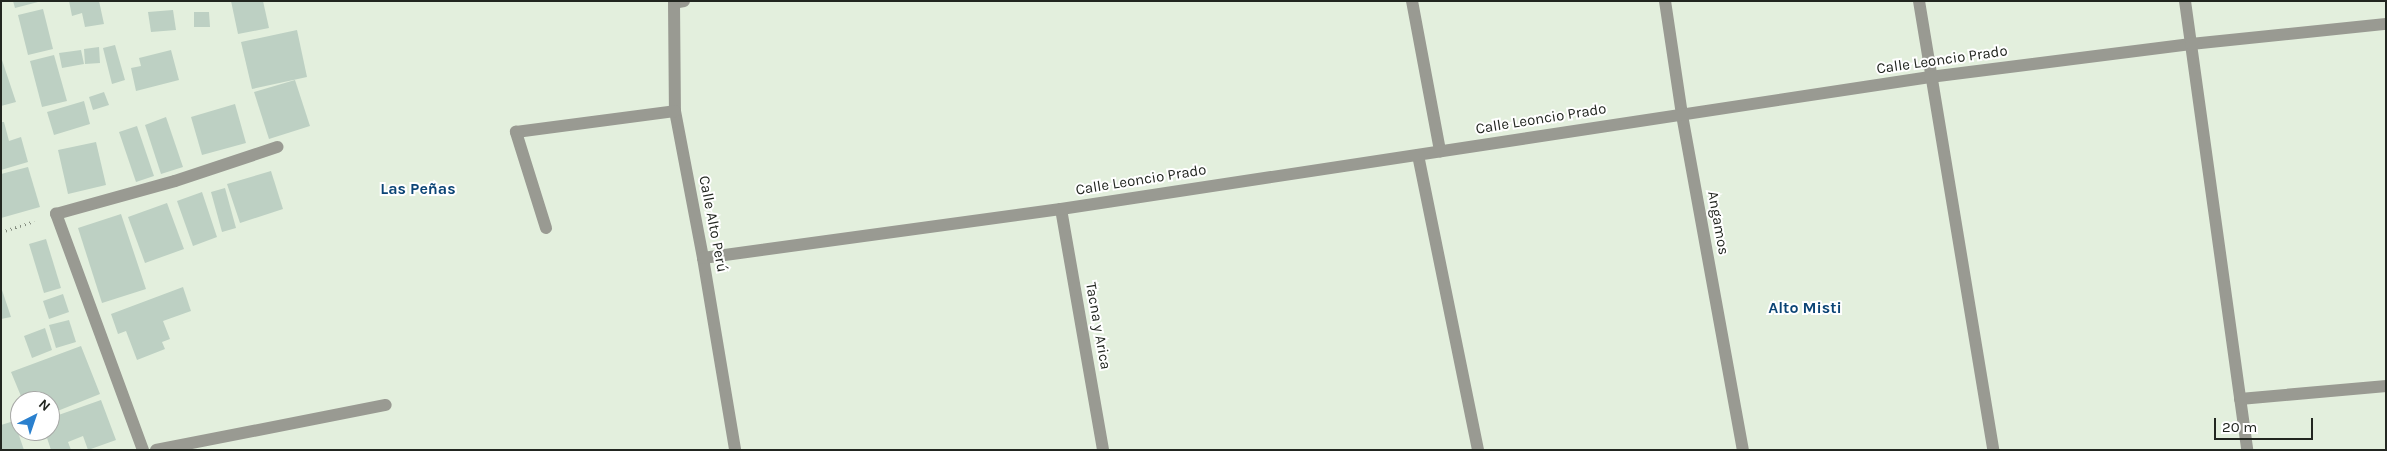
<!DOCTYPE html>
<meta charset="utf-8">
<style>
body{margin:0}
#map{position:relative;width:2387px;height:451px;overflow:hidden;background:#e3efdd;font-family:Karla,sans-serif}
div>[style]{position:absolute}
[style*='--x']{left:calc(var(--x)*1px);top:calc(var(--y)*1px);width:calc(var(--w)*1px);rotate:calc(var(--a)*1deg)}
.building>*{inset:0;background:#bdd0c3}
.path>*{height:3px;margin-top:-1.5px;transform-origin:0;background:repeating-linear-gradient(90deg,#868e81 0 1px,transparent 0 5px)}
.minor>*{height:12px;margin:-6px;padding:0 6px;transform-origin:6px;border-radius:6px;background:#999a92}
span{translate:-50% -50%;white-space:nowrap;text-align:center;line-height:1.15;-webkit-text-stroke:4px #fff;paint-order:stroke}
.street-label{font-size:15px;color:#222620}
.neighbourhood-label{font-size:16px;color:#0b4475;font-weight:700}
.frame{position:absolute;inset:0;border:2px solid #222620;pointer-events:none}
.north{position:absolute;left:10px;top:391px;width:50px;height:50px;box-sizing:border-box;background:#fff;border:1px solid #a7a8a6;border-radius:50%;rotate:41deg;font-size:14px;font-weight:700;line-height:20px;text-align:center;color:#222620}
.north::after{content:'';display:block;margin:auto;width:18px;height:22px;background:#2a80ce;clip-path:polygon(50% 0,100% 100%,50% 72%,0 100%)}
.scale{position:absolute;left:2214px;top:418px;width:99px;height:22px;box-sizing:border-box;border:2px solid #222620;border-top:0;padding-left:6px;font-size:15px;line-height:18px;white-space:nowrap;color:#222620;-webkit-text-stroke:4px #fff;paint-order:stroke}
</style>
<div id="map">
<div class="building">
<i style="clip-path:polygon(13px 1px,38px 1px,38px 2px,15px 8px)"></i>
<i style="clip-path:polygon(69px 1px,99px 1px,104px 24px,85px 27px,82px 13px,72px 16px)"></i>
<i style="clip-path:polygon(231px 1px,263px 1px,269px 28px,238px 34px)"></i>
<i style="clip-path:polygon(43px 9px,53px 49px,28px 55px,18px 15px)"></i>
<i style="clip-path:polygon(173px 10px,176px 30px,151px 32px,148px 12px)"></i>
<i style="clip-path:polygon(194px 12px,209px 12px,210px 27px,194px 27px)"></i>
<i style="clip-path:polygon(297px 30px,307px 77px,252px 89px,241px 42px)"></i>
<i style="clip-path:polygon(115px 45px,125px 80px,112px 84px,103px 48px)"></i>
<i style="clip-path:polygon(99px 47px,100px 63px,85px 64px,84px 49px)"></i>
<i style="clip-path:polygon(81px 50px,84px 64px,62px 68px,59px 53px)"></i>
<i style="clip-path:polygon(171px 50px,179px 80px,136px 91px,131px 68px,141px 66px,139px 58px)"></i>
<i style="clip-path:polygon(54px 55px,67px 101px,42px 107px,30px 61px)"></i>
<i style="clip-path:polygon(1px 57px,16px 102px,1px 106px)"></i>
<i style="clip-path:polygon(295px 80px,310px 126px,269px 139px,254px 92px)"></i>
<i style="clip-path:polygon(104px 92px,109px 105px,93px 110px,89px 97px)"></i>
<i style="clip-path:polygon(84px 101px,90px 124px,54px 135px,47px 112px)"></i>
<i style="clip-path:polygon(235px 104px,246px 143px,202px 155px,191px 117px)"></i>
<i style="clip-path:polygon(166px 117px,183px 167px,161px 174px,145px 125px)"></i>
<i style="clip-path:polygon(1px 122px,4px 122px,9px 141px,21px 137px,28px 162px,1px 170px)"></i>
<i style="clip-path:polygon(137px 126px,154px 176px,136px 182px,119px 132px)"></i>
<i style="clip-path:polygon(96px 142px,106px 185px,68px 194px,58px 150px)"></i>
<i style="clip-path:polygon(28px 167px,40px 207px,1px 218px,1px 174px)"></i>
<i style="clip-path:polygon(271px 171px,283px 209px,240px 223px,227px 184px)"></i>
<i style="clip-path:polygon(225px 188px,236px 228px,222px 232px,211px 192px)"></i>
<i style="clip-path:polygon(202px 192px,217px 237px,193px 246px,177px 201px)"></i>
<i style="clip-path:polygon(167px 203px,184px 249px,145px 263px,128px 217px)"></i>
<i style="clip-path:polygon(121px 214px,146px 289px,102px 303px,78px 228px)"></i>
<i style="clip-path:polygon(46px 239px,61px 288px,44px 293px,29px 244px)"></i>
<i style="clip-path:polygon(1px 287px,11px 317px,1px 319px)"></i>
<i style="clip-path:polygon(183px 287px,191px 311px,163px 321px,170px 339px,162px 342px,165px 349px,137px 360px,126px 331px,118px 334px,111px 314px)"></i>
<i style="clip-path:polygon(63px 294px,69px 312px,49px 319px,43px 301px)"></i>
<i style="clip-path:polygon(69px 320px,76px 342px,56px 348px,49px 325px)"></i>
<i style="clip-path:polygon(45px 328px,52px 350px,32px 358px,24px 336px)"></i>
<i style="clip-path:polygon(81px 346px,100px 394px,50px 414px,50px 401px,23px 401px,11px 372px)"></i>
<i style="clip-path:polygon(101px 400px,116px 440px,88px 450px,83px 436px,68px 442px,71px 450px,51px 450px,47px 438px,38px 441px,34px 431px,50px 431px,50px 418px)"></i>
<i style="clip-path:polygon(14px 421px,24px 450px,1px 450px,1px 425px)"></i>
</div>
<div class="path">
<i style="--x:1;--y:232;--w:35;--a:-18"></i>
</div>
<div class="minor">
<i style="--x:684;--y:1;--w:10;--a:169"></i>
<i style="--x:674;--y:3;--w:108;--a:89.5"></i>
<i style="--x:675;--y:111;--w:150;--a:79.2"></i>
<i style="--x:703;--y:258;--w:195;--a:80.5"></i>
<i style="--x:1412;--y:1;--w:153;--a:79.4"></i>
<i style="--x:1665;--y:1;--w:115;--a:81.5"></i>
<i style="--x:1682;--y:115;--w:341;--a:79.7"></i>
<i style="--x:1919;--y:1;--w:455;--a:80.6"></i>
<i style="--x:2185;--y:1;--w:453;--a:82.1"></i>
<i style="--x:1418;--y:155;--w:301;--a:78.5"></i>
<i style="--x:1061;--y:209;--w:245;--a:80.1"></i>
<i style="--x:546;--y:228;--w:101;--a:-107.4"></i>
<i style="--x:516;--y:132;--w:160;--a:-7.5"></i>
<i style="--x:703;--y:258;--w:361;--a:-7.8"></i>
<i style="--x:1061;--y:209;--w:879;--a:-8.64"></i>
<i style="--x:1930;--y:77;--w:263;--a:-7.2"></i>
<i style="--x:2191;--y:44;--w:196;--a:-5.9"></i>
<i style="--x:2240;--y:399;--w:147;--a:-5.1"></i>
<i style="--x:143;--y:450;--w:252;--a:-110.2"></i>
<i style="--x:56;--y:214;--w:123;--a:-15.5"></i>
<i style="--x:175;--y:181;--w:108;--a:-18.4"></i>
<i style="--x:156;--y:450;--w:234;--a:-11.1"></i>
</div>
<div class="street-label">
<span style="left:1942px;top:60px;rotate:-8deg">Calle Leoncio Prado</span>
<span style="left:1541px;top:119px;rotate:-9deg">Calle Leoncio Prado</span>
<span style="left:1141px;top:180px;rotate:-9deg">Calle Leoncio Prado</span>
<span style="left:1718px;top:223px;rotate:80deg">Angamos</span>
<span style="left:713px;top:224px;rotate:79deg">Calle Alto Perú</span>
<span style="left:1098px;top:326px;rotate:80deg">Tacna y Arica</span>
</div>
<div class="neighbourhood-label">
<span style="left:418px;top:189px">Las Peñas</span>
<span style="left:1805px;top:308px">Alto Misti</span>
</div>
<div class="frame"></div>
<div class="north">N</div>
<div class="scale">20 m</div>
</div>
